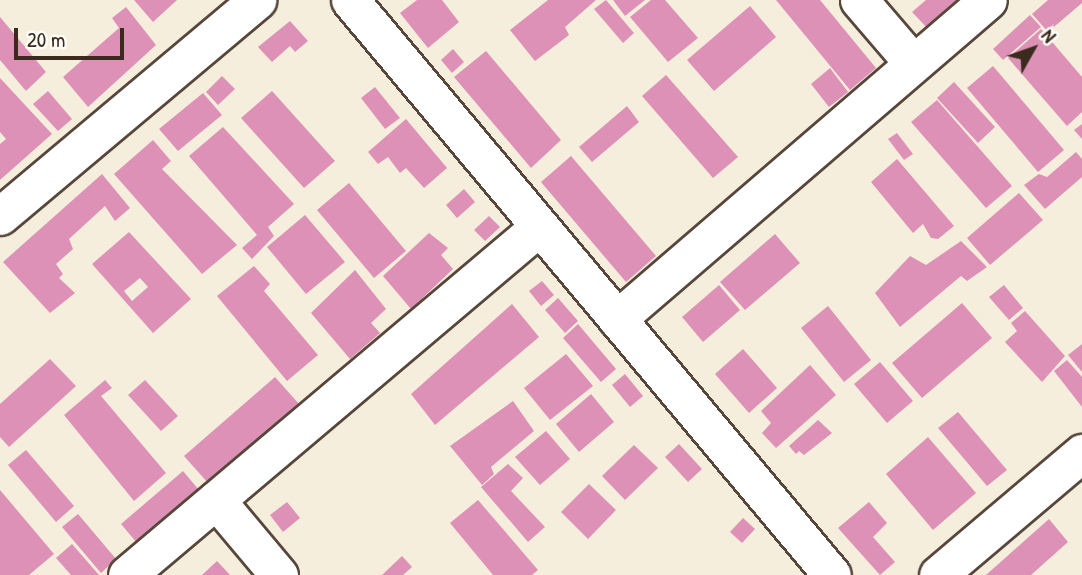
<!DOCTYPE html>
<style>
body{margin:0}
#map{position:relative;width:1082px;height:575px;overflow:hidden;background:#f6eedd;font-family:"Patrick Hand",sans-serif}
div>[style]{position:absolute}
[style*='--x']{left:calc(var(--x)*1px);top:calc(var(--y)*1px);width:calc(var(--w)*1px);rotate:calc(var(--a)*1deg)}
.building>*{inset:0;background:#dd91b7}
.roads{filter:drop-shadow(2px 0 #57473b) drop-shadow(-2px 0 #57473b) drop-shadow(0 2px #57473b) drop-shadow(0 -2px #57473b)}
.minor>*{height:37px;margin:-18.5px;padding:0 18.5px;transform-origin:18.5px;border-radius:18.5px;background:#fff}
span{translate:-50% -50%;white-space:nowrap;text-align:center;line-height:1.15;-webkit-text-stroke:5px #fdfcf7;paint-order:stroke}
.north{position:absolute;left:998px;top:14px;width:70px;height:70px;-webkit-text-stroke:5px #fdfcf7;paint-order:stroke;rotate:50deg;font-size:19px;font-weight:700;line-height:28px;text-align:center;color:#3b2a1e}
.north::after{content:'';display:block;margin:auto;width:24px;height:32px;background:#3b2a1e;clip-path:polygon(50% 0,100% 100%,50% 72%,0 100%)}
.scale{position:absolute;left:14px;top:28px;width:110px;height:32px;box-sizing:border-box;border:4px solid #3b2a1e;border-top:0;padding-left:9px;font-size:21px;line-height:24px;white-space:nowrap;color:#3b2a1e;-webkit-text-stroke:5px #fdfcf7;paint-order:stroke}
</style>
<div id="map">
<div class="building">
<i style="clip-path:polygon(134px 0,177px 0,153px 22px)"></i>
<i style="clip-path:polygon(417px 0,442px 0,459px 22px,428px 48px,400px 13px)"></i>
<i style="clip-path:polygon(548px 0,596px 0,565px 27px,569px 35px,535px 61px,510px 30px)"></i>
<i style="clip-path:polygon(606px 0,634px 33px,623px 43px,594px 9px)"></i>
<i style="clip-path:polygon(613px 0,645px 0,625px 16px)"></i>
<i style="clip-path:polygon(651px 0,665px 0,698px 38px,668px 62px,630px 17px)"></i>
<i style="clip-path:polygon(776px 0,820px 0,876px 68px,850px 90px)"></i>
<i style="clip-path:polygon(926px 0,963px 0,929px 30px,912px 12px)"></i>
<i style="clip-path:polygon(1048px 0,1082px 0,1082px 3px,1048px 32px,1032px 14px)"></i>
<i style="clip-path:polygon(750px 6px,776px 37px,714px 91px,687px 60px)"></i>
<i style="clip-path:polygon(126px 7px,156px 45px,88px 107px,63px 77px,119px 28px,112px 18px)"></i>
<i style="clip-path:polygon(1030px 15px,1041px 27px,1003px 60px,993px 49px)"></i>
<i style="clip-path:polygon(0 17px,46px 72px,26px 91px,0 60px)"></i>
<i style="clip-path:polygon(290px 21px,308px 41px,295px 52px,290px 46px,272px 62px,258px 47px)"></i>
<i style="clip-path:polygon(1041px 29px,1082px 77px,1082px 112px,1067px 126px,1008px 58px)"></i>
<i style="clip-path:polygon(453px 49px,464px 62px,452px 73px,441px 60px)"></i>
<i style="clip-path:polygon(486px 51px,561px 140px,531px 168px,454px 77px)"></i>
<i style="clip-path:polygon(993px 66px,1064px 150px,1038px 172px,967px 88px)"></i>
<i style="clip-path:polygon(830px 68px,848px 92px,829px 107px,811px 84px)"></i>
<i style="clip-path:polygon(666px 75px,738px 157px,713px 178px,642px 96px)"></i>
<i style="clip-path:polygon(222px 76px,235px 89px,218px 105px,206px 92px)"></i>
<i style="clip-path:polygon(0 78px,52px 134px,0 180px,0 144px,6px 139px,0 132px)"></i>
<i style="clip-path:polygon(954px 82px,995px 127px,978px 143px,937px 98px)"></i>
<i style="clip-path:polygon(375px 87px,400px 118px,385px 129px,361px 98px)"></i>
<i style="clip-path:polygon(48px 91px,72px 119px,58px 131px,33px 104px)"></i>
<i style="clip-path:polygon(272px 91px,335px 161px,304px 188px,241px 118px)"></i>
<i style="clip-path:polygon(203px 93px,222px 115px,178px 151px,159px 129px)"></i>
<i style="clip-path:polygon(937px 100px,1012px 186px,986px 208px,911px 122px)"></i>
<i style="clip-path:polygon(627px 106px,639px 122px,592px 162px,579px 147px)"></i>
<i style="clip-path:polygon(406px 119px,447px 168px,424px 188px,406px 168px,400px 173px,388px 157px,378px 164px,368px 152px)"></i>
<i style="clip-path:polygon(1082px 124px,1082px 139px,1074px 130px)"></i>
<i style="clip-path:polygon(223px 127px,294px 204px,268px 227px,274px 236px,252px 259px,242px 248px,257px 235px,189px 156px)"></i>
<i style="clip-path:polygon(897px 133px,913px 154px,904px 160px,888px 139px)"></i>
<i style="clip-path:polygon(153px 140px,171px 161px,162px 169px,237px 245px,202px 274px,114px 174px)"></i>
<i style="clip-path:polygon(1076px 152px,1082px 159px,1082px 177px,1045px 209px,1024px 185px,1039px 174px,1047px 177px)"></i>
<i style="clip-path:polygon(571px 156px,656px 256px,626px 282px,541px 182px)"></i>
<i style="clip-path:polygon(897px 159px,954px 226px,938px 239px,931px 238px,923px 224px,913px 233px,871px 182px)"></i>
<i style="clip-path:polygon(102px 174px,130px 208px,115px 221px,105px 206px,69px 239px,73px 249px,56px 264px,63px 274px,59px 278px,75px 293px,50px 313px,3px 262px)"></i>
<i style="clip-path:polygon(349px 183px,406px 251px,374px 278px,317px 210px)"></i>
<i style="clip-path:polygon(464px 189px,475px 202px,457px 218px,446px 205px)"></i>
<i style="clip-path:polygon(1019px 193px,1043px 220px,990px 265px,967px 238px)"></i>
<i style="clip-path:polygon(305px 215px,345px 262px,306px 294px,267px 247px)"></i>
<i style="clip-path:polygon(489px 216px,500px 227px,485px 241px,474px 230px)"></i>
<i style="clip-path:polygon(evenodd,129px 232px,191px 299px,153px 333px,92px 264px,129px 232px,140px 278px,148px 287px,132px 301px,124px 291px,140px 278px)"></i>
<i style="clip-path:polygon(429px 233px,448px 248px,441px 255px,453px 269px,411px 309px,383px 276px)"></i>
<i style="clip-path:polygon(775px 234px,800px 263px,745px 310px,720px 282px)"></i>
<i style="clip-path:polygon(961px 241px,987px 267px,967px 281px,961px 276px,900px 327px,875px 293px,910px 256px,926px 265px)"></i>
<i style="clip-path:polygon(254px 266px,270px 284px,264px 291px,318px 355px,287px 381px,217px 296px)"></i>
<i style="clip-path:polygon(355px 270px,386px 309px,371px 323px,380px 333px,350px 359px,311px 313px)"></i>
<i style="clip-path:polygon(542px 281px,554px 295px,541px 306px,529px 291px)"></i>
<i style="clip-path:polygon(719px 285px,740px 310px,703px 342px,682px 317px)"></i>
<i style="clip-path:polygon(1004px 285px,1023px 308px,1009px 320px,989px 297px)"></i>
<i style="clip-path:polygon(558px 298px,578px 321px,565px 333px,545px 310px)"></i>
<i style="clip-path:polygon(962px 303px,992px 338px,922px 398px,892px 363px)"></i>
<i style="clip-path:polygon(512px 304px,539px 337px,435px 425px,411px 394px)"></i>
<i style="clip-path:polygon(828px 306px,871px 360px,844px 382px,801px 328px)"></i>
<i style="clip-path:polygon(1025px 311px,1065px 356px,1042px 382px,1005px 342px,1017px 331px,1011px 323px)"></i>
<i style="clip-path:polygon(578px 324px,616px 369px,601px 382px,563px 338px)"></i>
<i style="clip-path:polygon(1082px 344px,1082px 372px,1068px 355px)"></i>
<i style="clip-path:polygon(743px 349px,777px 388px,749px 413px,715px 374px)"></i>
<i style="clip-path:polygon(566px 354px,593px 386px,550px 420px,524px 388px)"></i>
<i style="clip-path:polygon(50px 359px,76px 386px,9px 447px,0 437px,0 404px)"></i>
<i style="clip-path:polygon(1067px 360px,1082px 377px,1082px 407px,1054px 371px)"></i>
<i style="clip-path:polygon(880px 362px,913px 401px,887px 423px,854px 384px)"></i>
<i style="clip-path:polygon(810px 365px,836px 395px,776px 448px,762px 433px,771px 423px,761px 411px)"></i>
<i style="clip-path:polygon(625px 374px,643px 396px,630px 407px,612px 385px)"></i>
<i style="clip-path:polygon(275px 377px,299px 404px,208px 483px,184px 456px)"></i>
<i style="clip-path:polygon(105px 380px,112px 388px,101px 396px,166px 473px,134px 501px,64px 415px)"></i>
<i style="clip-path:polygon(145px 380px,178px 416px,161px 431px,128px 395px)"></i>
<i style="clip-path:polygon(591px 394px,614px 422px,579px 452px,556px 424px)"></i>
<i style="clip-path:polygon(513px 401px,534px 431px,491px 467px,494px 474px,482px 485px,450px 446px)"></i>
<i style="clip-path:polygon(958px 412px,1007px 470px,987px 486px,938px 428px)"></i>
<i style="clip-path:polygon(818px 420px,832px 433px,804px 455px,799px 451px,796px 454px,789px 446px)"></i>
<i style="clip-path:polygon(546px 431px,570px 459px,540px 485px,515px 457px)"></i>
<i style="clip-path:polygon(928px 437px,976px 493px,933px 530px,886px 474px)"></i>
<i style="clip-path:polygon(679px 444px,702px 469px,688px 482px,665px 457px)"></i>
<i style="clip-path:polygon(634px 445px,658px 468px,625px 500px,602px 476px)"></i>
<i style="clip-path:polygon(26px 450px,74px 506px,56px 522px,8px 465px)"></i>
<i style="clip-path:polygon(508px 464px,523px 478px,511px 491px,545px 527px,528px 542px,481px 487px)"></i>
<i style="clip-path:polygon(183px 471px,199px 490px,137px 543px,121px 524px)"></i>
<i style="clip-path:polygon(589px 484px,616px 510px,588px 539px,561px 512px)"></i>
<i style="clip-path:polygon(0 490px,54px 554px,29px 575px,0 575px)"></i>
<i style="clip-path:polygon(478px 500px,538px 570px,532px 575px,493px 575px,450px 523px)"></i>
<i style="clip-path:polygon(287px 502px,300px 518px,283px 532px,270px 515px)"></i>
<i style="clip-path:polygon(869px 502px,887px 523px,873px 537px,895px 562px,880px 575px,838px 528px)"></i>
<i style="clip-path:polygon(78px 514px,116px 559px,101px 573px,62px 527px)"></i>
<i style="clip-path:polygon(743px 518px,755px 529px,742px 543px,730px 532px)"></i>
<i style="clip-path:polygon(1049px 519px,1068px 542px,1031px 575px,986px 575px)"></i>
<i style="clip-path:polygon(72px 544px,99px 575px,71px 575px,56px 558px)"></i>
<i style="clip-path:polygon(402px 556px,412px 567px,403px 575px,382px 575px)"></i>
<i style="clip-path:polygon(217px 561px,230px 575px,202px 575px)"></i>
</div>
<div class="roads">
<div class="minor">
<i style="--x:350;--y:0;--w:750;--a:50.03"></i>
<i style="--x:859;--y:0;--w:83;--a:49.4"></i>
<i style="--x:0;--y:216;--w:336;--a:-40"></i>
<i style="--x:617;--y:319;--w:489;--a:-40.7"></i>
<i style="--x:216;--y:500;--w:98;--a:50"></i>
<i style="--x:127;--y:575;--w:539;--a:-40.19"></i>
<i style="--x:938;--y:575;--w:189;--a:-40.3"></i>
</div>
</div>
<div class="north">N</div>
<div class="scale">20 m</div>
</div>
